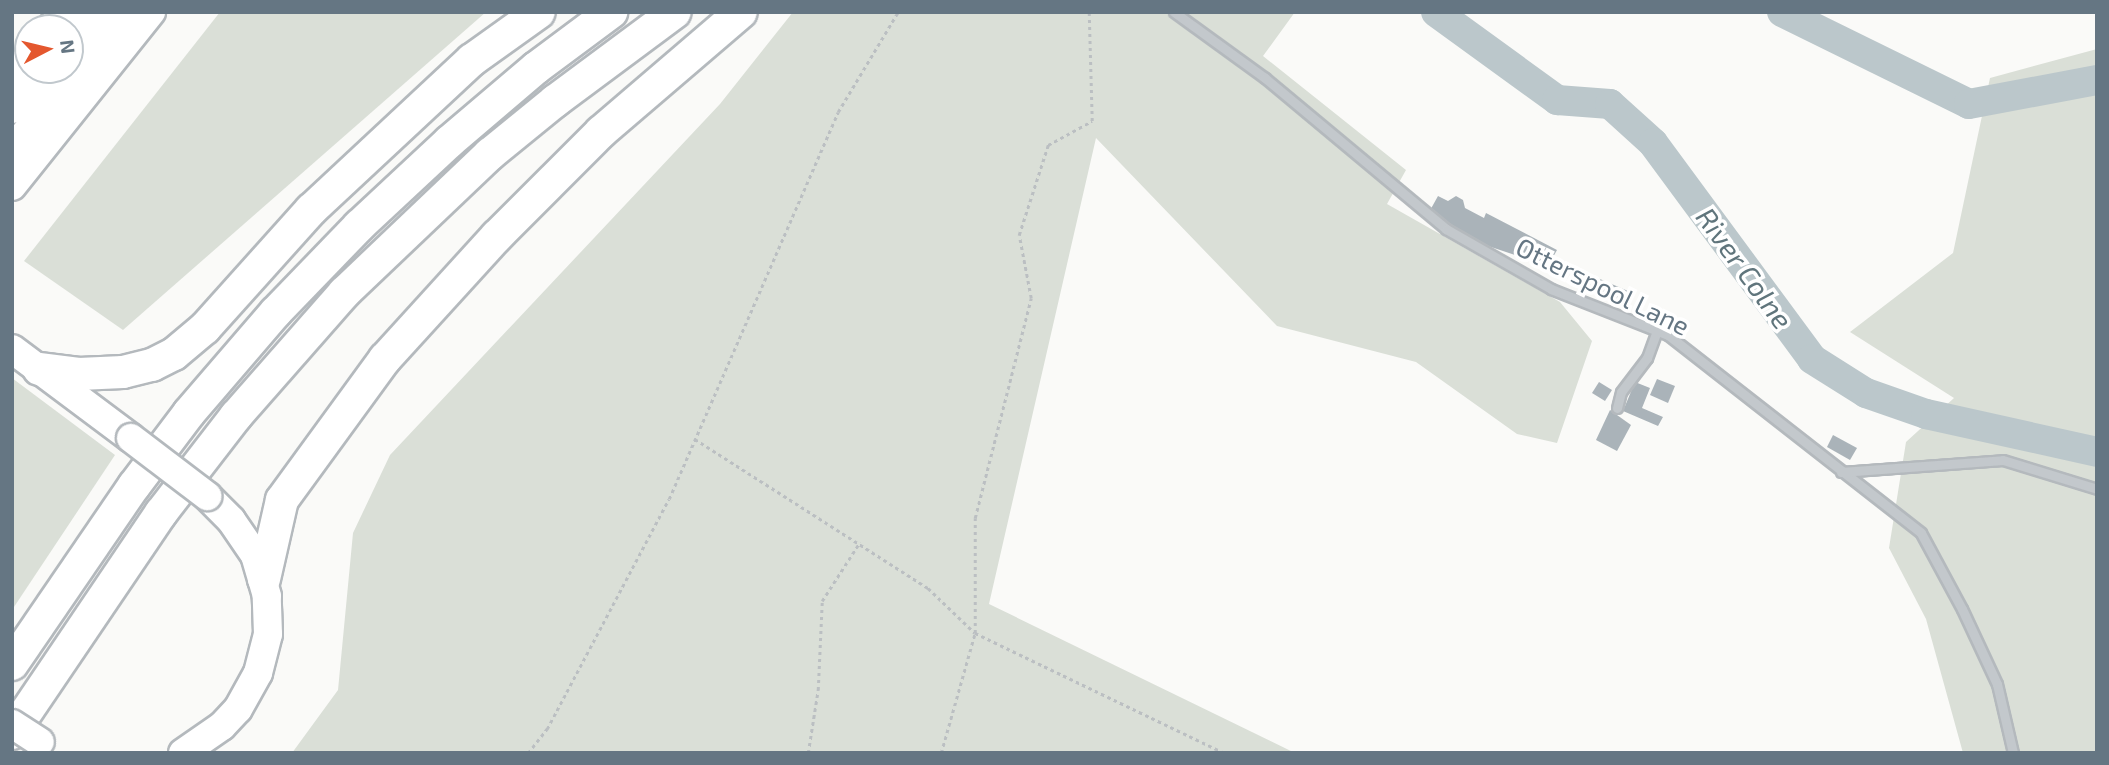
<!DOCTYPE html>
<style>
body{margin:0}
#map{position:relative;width:2109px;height:765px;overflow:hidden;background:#fafaf8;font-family:"Exo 2",sans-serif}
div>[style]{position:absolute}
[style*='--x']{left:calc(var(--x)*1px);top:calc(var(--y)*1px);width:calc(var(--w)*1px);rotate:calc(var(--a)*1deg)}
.green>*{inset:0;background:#dadfd7}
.river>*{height:30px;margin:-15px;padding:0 15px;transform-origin:15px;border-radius:15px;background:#bbc7cb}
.building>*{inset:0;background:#aab3b9}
.path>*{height:2.5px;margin-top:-1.25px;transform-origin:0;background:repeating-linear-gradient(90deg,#bbbfc2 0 3.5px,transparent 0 7px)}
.roads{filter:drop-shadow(2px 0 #b4b9bd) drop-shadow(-2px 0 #b4b9bd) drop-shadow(0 2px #b4b9bd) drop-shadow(0 -2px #b4b9bd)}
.service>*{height:9px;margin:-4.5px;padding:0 4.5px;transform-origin:4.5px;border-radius:4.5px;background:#c3c8cc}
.trunk>*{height:28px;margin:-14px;padding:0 14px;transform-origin:14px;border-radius:14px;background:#fff}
.motorway>*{height:32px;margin:-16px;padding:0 16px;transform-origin:16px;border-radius:16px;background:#fff}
.bridges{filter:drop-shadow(2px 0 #b4b9bd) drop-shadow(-2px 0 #b4b9bd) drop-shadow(0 2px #b4b9bd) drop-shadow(0 -2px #b4b9bd)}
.trunk-bridge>*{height:28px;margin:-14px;padding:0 14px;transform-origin:14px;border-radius:14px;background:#fff}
span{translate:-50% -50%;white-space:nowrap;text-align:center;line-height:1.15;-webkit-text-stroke:7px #fff;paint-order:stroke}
.street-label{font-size:26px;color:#657683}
.water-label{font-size:28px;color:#60757c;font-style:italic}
.frame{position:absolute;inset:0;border:14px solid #657683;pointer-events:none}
.north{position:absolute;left:14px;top:14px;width:70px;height:70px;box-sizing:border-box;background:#fff;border:2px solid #c1c8cd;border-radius:50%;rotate:83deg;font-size:19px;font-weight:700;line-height:28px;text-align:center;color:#657683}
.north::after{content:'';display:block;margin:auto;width:24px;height:32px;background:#e4572e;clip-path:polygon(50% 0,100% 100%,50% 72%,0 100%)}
</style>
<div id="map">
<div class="green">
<i style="clip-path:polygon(220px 12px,486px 12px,123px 330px,24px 261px)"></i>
<i style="clip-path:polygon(793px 12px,1295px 12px,1263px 56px,1406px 170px,1387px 204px,1560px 302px,1592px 341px,1557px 443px,1517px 434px,1416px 362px,1277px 326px,1096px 138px,989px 604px,1295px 753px,292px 753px,338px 690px,353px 533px,390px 455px,720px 104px)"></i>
<i style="clip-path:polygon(2097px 49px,2097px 753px,1963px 753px,1926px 619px,1889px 548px,1906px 442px,1954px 398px,1850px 332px,1953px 253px,1990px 78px)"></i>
<i style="clip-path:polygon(12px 378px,115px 455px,12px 610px)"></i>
</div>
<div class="river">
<i style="--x:1436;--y:12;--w:150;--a:36"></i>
<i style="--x:1557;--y:100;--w:53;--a:4.3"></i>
<i style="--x:1610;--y:104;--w:58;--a:42.2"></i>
<i style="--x:1653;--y:143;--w:268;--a:53.6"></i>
<i style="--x:1812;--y:359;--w:64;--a:32.2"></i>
<i style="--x:1866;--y:393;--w:64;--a:19.3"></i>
<i style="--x:1926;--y:414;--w:175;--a:12.5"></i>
<i style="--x:1782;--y:12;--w:208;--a:26.2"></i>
<i style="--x:1969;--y:104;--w:130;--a:-10.6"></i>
</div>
<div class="building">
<i style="clip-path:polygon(1438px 196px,1448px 201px,1456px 196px,1463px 200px,1465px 208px,1484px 218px,1486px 213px,1557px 250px,1548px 266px,1485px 245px,1438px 220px,1428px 214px)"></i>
<i style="clip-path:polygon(1579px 270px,1628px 291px,1623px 302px,1574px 281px)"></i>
<i style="clip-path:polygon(1657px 379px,1675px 386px,1668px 403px,1650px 395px)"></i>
<i style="clip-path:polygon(1599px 382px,1612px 390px,1605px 401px,1592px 393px)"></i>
<i style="clip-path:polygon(1635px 382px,1650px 388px,1642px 408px,1663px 417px,1658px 426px,1623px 411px)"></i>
<i style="clip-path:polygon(1610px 410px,1631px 425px,1617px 451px,1596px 440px)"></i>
<i style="clip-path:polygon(1833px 435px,1857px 448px,1850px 460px,1827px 447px)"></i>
</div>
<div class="path">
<i style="--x:695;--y:439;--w:277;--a:32.6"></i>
<i style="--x:928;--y:588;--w:65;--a:43.8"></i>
<i style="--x:975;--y:633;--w:276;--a:25.7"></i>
<i style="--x:2097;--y:520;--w:14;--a:90"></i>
<i style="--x:528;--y:753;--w:31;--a:-52"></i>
<i style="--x:547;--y:729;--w:260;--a:-62.1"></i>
<i style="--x:669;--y:499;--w:422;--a:-66.4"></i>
<i style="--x:838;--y:112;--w:117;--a:-59"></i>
<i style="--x:808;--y:753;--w:64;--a:-81"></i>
<i style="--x:818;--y:690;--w:89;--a:-87.4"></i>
<i style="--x:822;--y:601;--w:70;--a:-57.2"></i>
<i style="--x:941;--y:753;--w:125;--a:-74.2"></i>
<i style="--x:975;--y:633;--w:115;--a:-90"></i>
<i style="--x:975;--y:518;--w:227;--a:-75.7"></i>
<i style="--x:1031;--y:298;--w:64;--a:-100.8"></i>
<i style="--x:1019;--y:235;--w:95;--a:-72.1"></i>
<i style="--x:1048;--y:145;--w:50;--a:-28.6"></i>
<i style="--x:1092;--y:121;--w:109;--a:-91.6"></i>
</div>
<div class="roads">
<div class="service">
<i style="--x:1174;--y:12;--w:112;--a:36"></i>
<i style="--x:1265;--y:78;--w:236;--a:39.8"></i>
<i style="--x:1446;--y:229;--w:121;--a:29.7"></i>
<i style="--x:1551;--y:289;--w:126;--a:21.5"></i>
<i style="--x:1668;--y:335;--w:321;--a:38"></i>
<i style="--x:1921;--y:533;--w:86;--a:61.7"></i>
<i style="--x:1962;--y:609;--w:83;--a:65"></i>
<i style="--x:1997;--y:684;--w:71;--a:76.9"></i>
<i style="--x:1617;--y:408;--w:16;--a:-76"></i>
<i style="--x:1621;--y:392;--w:43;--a:-52.6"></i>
<i style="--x:1647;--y:358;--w:29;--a:-70"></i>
<i style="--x:1841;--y:472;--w:162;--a:-4.2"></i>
<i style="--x:2003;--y:460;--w:98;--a:17.1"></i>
</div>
<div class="trunk">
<i style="--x:51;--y:28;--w:21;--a:-51"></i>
<i style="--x:70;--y:37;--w:32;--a:-51"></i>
<i style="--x:12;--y:77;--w:26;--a:-51"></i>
<i style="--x:12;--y:109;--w:50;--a:-51.5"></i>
<i style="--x:12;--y:150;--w:177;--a:-51.2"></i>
<i style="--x:12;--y:186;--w:223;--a:-51.4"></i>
<i style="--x:12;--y:349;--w:149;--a:36.8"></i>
<i style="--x:183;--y:753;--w:47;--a:-34.7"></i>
<i style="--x:222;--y:726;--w:23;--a:-47"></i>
<i style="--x:238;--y:709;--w:41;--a:-60.9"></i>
<i style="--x:258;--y:673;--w:40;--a:-75.6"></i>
<i style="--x:268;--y:634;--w:38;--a:-92"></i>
<i style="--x:267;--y:596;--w:43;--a:-106.3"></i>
<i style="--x:255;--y:555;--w:42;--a:-124.4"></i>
<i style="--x:231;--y:520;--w:34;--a:-135"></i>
</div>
<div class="motorway">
<i style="--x:39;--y:369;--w:40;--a:7.1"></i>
<i style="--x:79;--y:374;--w:44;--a:-2.6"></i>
<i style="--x:123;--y:372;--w:30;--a:-14"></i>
<i style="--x:152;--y:365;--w:25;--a:-27"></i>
<i style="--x:174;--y:354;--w:40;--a:-40"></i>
<i style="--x:205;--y:328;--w:159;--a:-48.1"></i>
<i style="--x:311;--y:210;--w:220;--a:-43"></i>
<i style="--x:472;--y:60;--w:82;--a:-35.6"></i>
<i style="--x:264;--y:579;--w:81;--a:-77.2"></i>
<i style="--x:282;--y:500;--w:175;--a:-53.9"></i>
<i style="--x:385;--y:359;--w:166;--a:-47.7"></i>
<i style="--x:497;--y:236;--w:147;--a:-45"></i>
<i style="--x:601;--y:132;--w:184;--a:-40.6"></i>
<i style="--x:12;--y:664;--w:216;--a:-55.6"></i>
<i style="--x:134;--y:486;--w:91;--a:-53"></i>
<i style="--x:189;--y:413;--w:133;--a:-49.3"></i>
<i style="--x:276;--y:312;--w:120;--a:-46"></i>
<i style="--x:359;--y:226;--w:123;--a:-43"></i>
<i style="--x:449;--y:142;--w:114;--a:-40.4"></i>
<i style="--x:536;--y:68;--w:94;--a:-36.7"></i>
<i style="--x:12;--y:733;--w:266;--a:-55.9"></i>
<i style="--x:161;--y:513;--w:123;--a:-52.3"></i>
<i style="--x:236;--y:416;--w:164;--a:-48.7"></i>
<i style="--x:344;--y:293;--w:202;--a:-43.6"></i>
<i style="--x:490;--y:154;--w:84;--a:-39.2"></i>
<i style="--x:555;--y:101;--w:149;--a:-36.6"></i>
</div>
</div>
<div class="bridges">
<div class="trunk-bridge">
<i style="--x:131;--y:438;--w:96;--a:37.3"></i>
<i style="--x:12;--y:724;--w:33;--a:33"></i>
</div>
</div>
<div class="street-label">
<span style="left:1603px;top:286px;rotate:26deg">Otterspool Lane</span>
</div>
<div class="water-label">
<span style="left:1745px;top:268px;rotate:54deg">River Colne</span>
</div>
<div class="frame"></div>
<div class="north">N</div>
</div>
